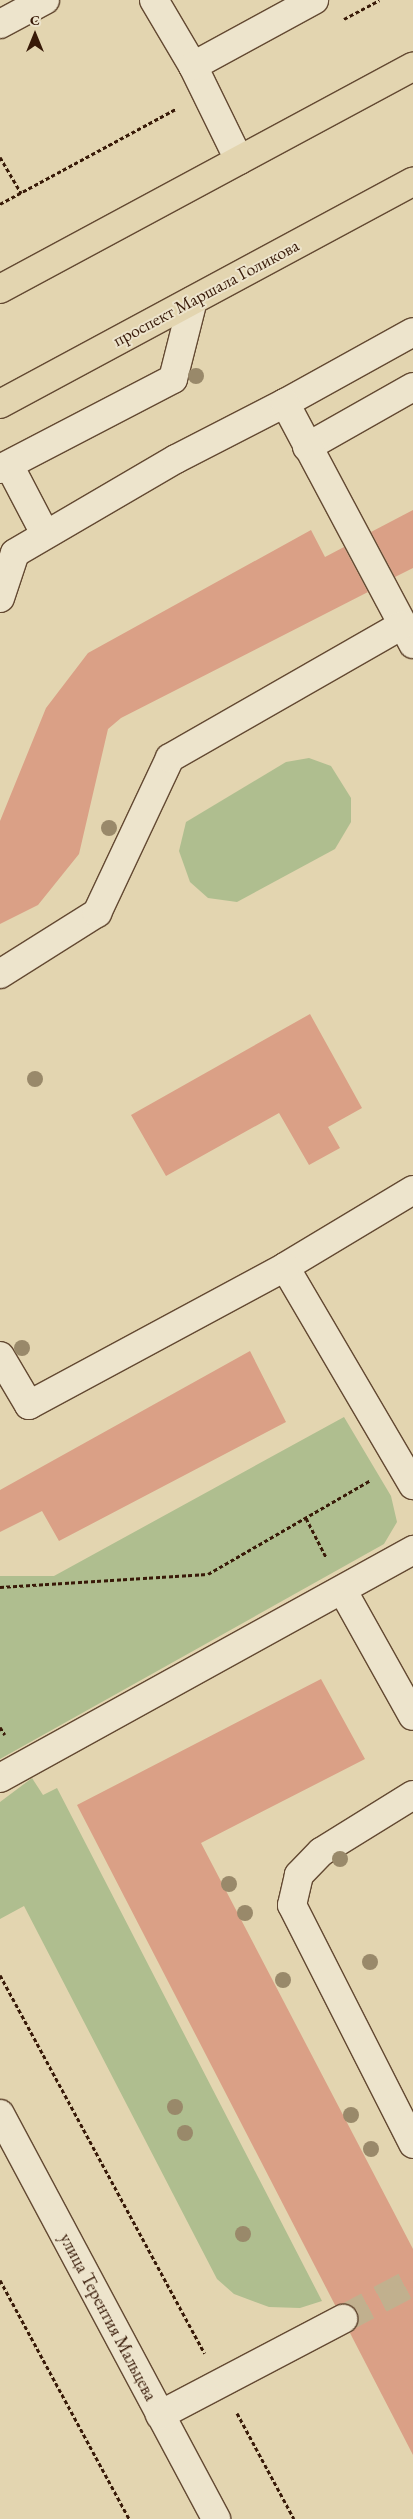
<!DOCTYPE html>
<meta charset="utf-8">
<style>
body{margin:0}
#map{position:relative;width:413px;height:2519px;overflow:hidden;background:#e3d5b0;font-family:"EB Garamond",serif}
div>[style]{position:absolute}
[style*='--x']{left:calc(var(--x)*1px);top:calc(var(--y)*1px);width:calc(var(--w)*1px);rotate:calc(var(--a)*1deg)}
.green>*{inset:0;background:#afbe8f}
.building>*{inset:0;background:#daa086}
.minor-tunnel>*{height:28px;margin-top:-14px;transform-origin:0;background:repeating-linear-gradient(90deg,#c1b08e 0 28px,transparent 0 42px)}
.path>*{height:3px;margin-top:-1.5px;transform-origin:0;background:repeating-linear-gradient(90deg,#381a08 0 4px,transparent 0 6.5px)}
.roads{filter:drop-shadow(1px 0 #634932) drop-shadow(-1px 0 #634932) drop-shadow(0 1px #634932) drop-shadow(0 -1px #634932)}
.minor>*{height:28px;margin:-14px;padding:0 14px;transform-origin:14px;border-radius:14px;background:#ede4cc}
.major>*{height:28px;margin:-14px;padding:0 14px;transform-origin:14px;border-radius:14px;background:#e3d5b0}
.trees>*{width:16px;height:16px;margin:-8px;border-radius:50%;background:#99896a}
span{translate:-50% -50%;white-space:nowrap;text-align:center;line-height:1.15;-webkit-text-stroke:4px #ede4cc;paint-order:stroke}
.street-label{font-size:18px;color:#381a08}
.north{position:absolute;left:10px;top:10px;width:50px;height:50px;-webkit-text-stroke:4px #ede4cc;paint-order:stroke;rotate:0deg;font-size:14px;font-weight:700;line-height:20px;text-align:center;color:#381a08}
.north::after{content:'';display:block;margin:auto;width:18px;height:22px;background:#381a08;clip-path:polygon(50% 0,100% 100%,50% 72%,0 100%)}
</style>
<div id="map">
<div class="green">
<i style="clip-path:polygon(309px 758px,331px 766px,351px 798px,351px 822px,335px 849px,237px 902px,208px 898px,190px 882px,179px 851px,186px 822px,286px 762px)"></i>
<i style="clip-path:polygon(344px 1417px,391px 1496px,397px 1522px,384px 1544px,0 1759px,0 1576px,54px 1576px)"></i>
<i style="clip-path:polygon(32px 1778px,43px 1795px,57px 1788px,322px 2301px,300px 2308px,269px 2307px,234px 2294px,217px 2279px,24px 1906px,0 1919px,0 1802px)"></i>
</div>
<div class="building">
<i style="clip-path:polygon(413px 510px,413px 568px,395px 577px,371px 532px)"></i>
<i style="clip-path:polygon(311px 530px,325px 557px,344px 547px,368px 592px,121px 718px,108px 729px,79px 854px,38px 905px,0 924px,0 821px,46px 708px,88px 653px)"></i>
<i style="clip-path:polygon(310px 1014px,362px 1108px,328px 1127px,340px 1148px,309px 1165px,279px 1113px,166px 1176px,131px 1115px)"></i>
<i style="clip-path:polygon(250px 1351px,286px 1422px,59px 1541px,42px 1511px,0 1532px,0 1490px)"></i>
<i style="clip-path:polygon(321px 1679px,365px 1759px,201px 1843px,413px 2249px,413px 2455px,350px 2333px,356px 2327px,357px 2312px,351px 2306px,335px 2305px,77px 1805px)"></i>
</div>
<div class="minor-tunnel">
<i style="--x:343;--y:2319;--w:79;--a:-27.9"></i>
</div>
<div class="path">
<i style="--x:344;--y:19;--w:40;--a:-28"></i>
<i style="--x:0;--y:157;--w:42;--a:59.7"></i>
<i style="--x:0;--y:204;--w:200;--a:-28.4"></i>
<i style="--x:306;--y:1518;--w:44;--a:62.9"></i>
<i style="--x:0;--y:1587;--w:208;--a:-3.6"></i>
<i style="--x:208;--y:1574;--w:188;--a:-30"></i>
<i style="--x:0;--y:1727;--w:9;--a:58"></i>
<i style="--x:0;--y:1975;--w:430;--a:61.6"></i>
<i style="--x:0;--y:2280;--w:272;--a:61.6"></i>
<i style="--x:237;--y:2413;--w:120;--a:61.7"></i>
</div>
<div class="roads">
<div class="minor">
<i style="--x:154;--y:0;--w:77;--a:59.4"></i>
<i style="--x:193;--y:66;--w:105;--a:63.9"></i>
<i style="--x:0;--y:24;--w:51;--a:-28.1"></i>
<i style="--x:193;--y:66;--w:138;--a:-28.6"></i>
<i style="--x:285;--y:403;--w:146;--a:-29"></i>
<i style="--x:307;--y:447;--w:122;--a:-29.5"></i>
<i style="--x:9;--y:465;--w:78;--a:62.4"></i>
<i style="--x:0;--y:469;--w:195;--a:-27.5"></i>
<i style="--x:173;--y:379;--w:81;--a:-75.8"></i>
<i style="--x:0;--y:598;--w:47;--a:-71.6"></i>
<i style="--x:15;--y:553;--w:186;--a:-30.3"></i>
<i style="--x:176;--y:459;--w:123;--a:-27.2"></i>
<i style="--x:285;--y:403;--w:273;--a:62"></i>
<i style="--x:0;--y:974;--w:115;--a:-32.2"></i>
<i style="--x:97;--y:913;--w:171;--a:-64.8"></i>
<i style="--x:170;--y:758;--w:267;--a:-29.8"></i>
<i style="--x:413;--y:1190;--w:149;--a:149"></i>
<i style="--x:285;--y:1267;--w:253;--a:59.6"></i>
<i style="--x:0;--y:1356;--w:57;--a:59.4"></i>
<i style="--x:29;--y:1405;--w:291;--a:-28.3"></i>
<i style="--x:343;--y:1591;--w:143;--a:60.8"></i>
<i style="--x:0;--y:1778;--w:472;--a:-28.9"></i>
<i style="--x:413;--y:1795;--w:108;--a:148.2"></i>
<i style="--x:321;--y:1852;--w:32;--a:134"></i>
<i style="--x:299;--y:1875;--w:31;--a:103"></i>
<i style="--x:292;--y:1905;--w:268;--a:63.1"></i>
<i style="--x:0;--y:2114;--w:459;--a:61.9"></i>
<i style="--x:160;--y:2415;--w:207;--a:-27.7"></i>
</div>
<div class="major">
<i style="--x:0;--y:289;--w:469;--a:-28.3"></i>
<i style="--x:0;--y:404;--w:469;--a:-28.3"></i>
</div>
</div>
<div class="trees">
<i style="left:196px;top:376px"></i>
<i style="left:109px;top:828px"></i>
<i style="left:35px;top:1079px"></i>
<i style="left:22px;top:1348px"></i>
<i style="left:340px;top:1859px"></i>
<i style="left:229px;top:1884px"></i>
<i style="left:245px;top:1913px"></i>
<i style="left:370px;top:1962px"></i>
<i style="left:283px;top:1980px"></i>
<i style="left:175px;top:2107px"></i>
<i style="left:351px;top:2115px"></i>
<i style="left:185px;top:2133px"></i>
<i style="left:371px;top:2149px"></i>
<i style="left:243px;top:2234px"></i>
</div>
<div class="street-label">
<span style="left:206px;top:293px;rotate:-28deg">проспект Маршала Голикова</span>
<span style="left:108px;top:2317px;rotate:62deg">улица Терентия Мальцева</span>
</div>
<div class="north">С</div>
</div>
